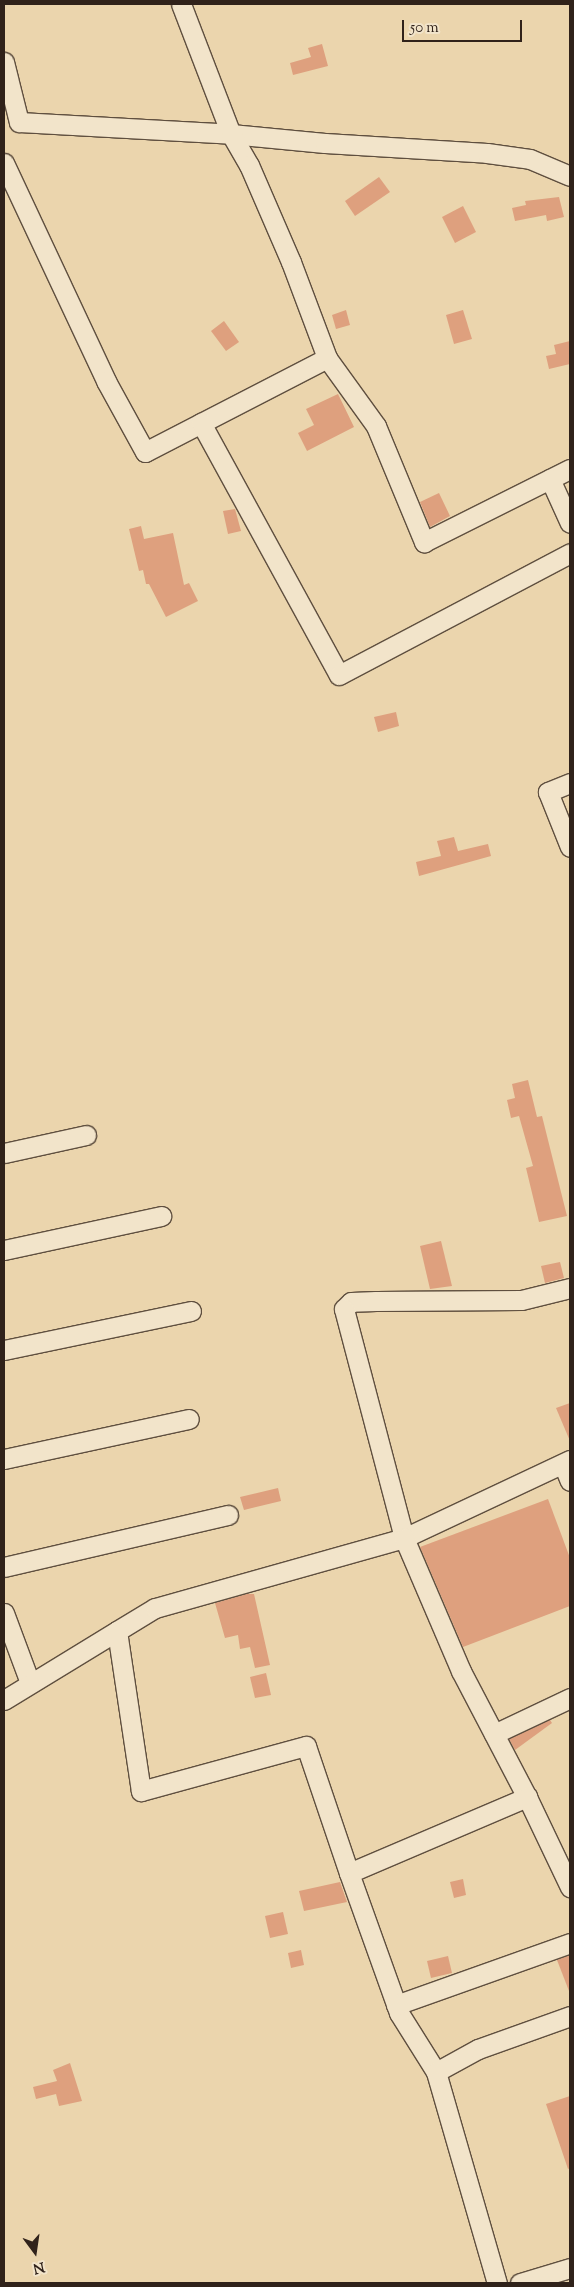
<!DOCTYPE html>
<style>
body{margin:0}
#map{position:relative;width:574px;height:2287px;overflow:hidden;background:#ebd5ad;font-family:"Sorts Mill Goudy",serif}
div>[style]{position:absolute}
[style*='--x']{left:calc(var(--x)*1px);top:calc(var(--y)*1px);width:calc(var(--w)*1px);rotate:calc(var(--a)*1deg)}
.building>*{inset:0;background:#dea07e}
.roads{filter:drop-shadow(1px 0 #5f4f3f) drop-shadow(-1px 0 #5f4f3f) drop-shadow(0 1px #5f4f3f) drop-shadow(0 -1px #5f4f3f)}
.minor>*{height:19px;margin:-9.5px;padding:0 9.5px;transform-origin:9.5px;border-radius:9.5px;background:#f2e4ca}
span{translate:-50% -50%;white-space:nowrap;text-align:center;line-height:1.15;-webkit-text-stroke:5px #f2e4ca;paint-order:stroke}
.frame{position:absolute;inset:0;border:5px solid #30221a;pointer-events:none}
.north{position:absolute;left:10px;top:2227px;width:50px;height:50px;-webkit-text-stroke:4px #f2e4ca;paint-order:stroke;rotate:166deg;font-size:14px;font-weight:700;line-height:20px;text-align:center;color:#30221a}
.north::after{content:'';display:block;margin:auto;width:18px;height:22px;background:#30221a;clip-path:polygon(50% 0,100% 100%,50% 72%,0 100%)}
.scale{position:absolute;left:402px;top:20px;width:120px;height:22px;box-sizing:border-box;border:2px solid #30221a;border-top:0;padding-left:6px;font-size:15px;line-height:18px;white-space:nowrap;color:#30221a;-webkit-text-stroke:4px #f2e4ca;paint-order:stroke}
</style>
<div id="map">
<div class="building">
<i style="clip-path:polygon(322px 44px,328px 66px,293px 75px,290px 63px,311px 57px,308px 48px)"></i>
<i style="clip-path:polygon(379px 177px,390px 192px,355px 216px,345px 201px)"></i>
<i style="clip-path:polygon(559px 197px,564px 217px,547px 221px,546px 215px,515px 221px,512px 208px,526px 205px,525px 201px)"></i>
<i style="clip-path:polygon(463px 206px,476px 232px,455px 243px,442px 217px)"></i>
<i style="clip-path:polygon(346px 310px,350px 325px,336px 329px,332px 315px)"></i>
<i style="clip-path:polygon(463px 310px,472px 339px,454px 344px,446px 315px)"></i>
<i style="clip-path:polygon(224px 321px,239px 342px,226px 351px,211px 331px)"></i>
<i style="clip-path:polygon(570px 341px,570px 364px,549px 369px,546px 356px,556px 354px,554px 345px)"></i>
<i style="clip-path:polygon(338px 394px,354px 427px,307px 451px,298px 433px,314px 425px,306px 409px)"></i>
<i style="clip-path:polygon(439px 493px,450px 516px,430px 527px,420px 502px)"></i>
<i style="clip-path:polygon(235px 509px,241px 531px,228px 534px,223px 511px)"></i>
<i style="clip-path:polygon(141px 526px,144px 539px,173px 533px,184px 585px,189px 583px,198px 601px,166px 617px,149px 584px,146px 584px,143px 570px,139px 571px,129px 529px)"></i>
<i style="clip-path:polygon(396px 712px,399px 726px,378px 732px,374px 717px)"></i>
<i style="clip-path:polygon(454px 837px,458px 851px,488px 844px,491px 856px,419px 876px,416px 862px,441px 856px,437px 841px)"></i>
<i style="clip-path:polygon(528px 1080px,537px 1117px,542px 1116px,567px 1216px,539px 1222px,526px 1168px,533px 1166px,519px 1116px,511px 1118px,507px 1100px,515px 1098px,512px 1084px)"></i>
<i style="clip-path:polygon(441px 1241px,452px 1286px,430px 1289px,420px 1246px)"></i>
<i style="clip-path:polygon(560px 1262px,564px 1278px,545px 1283px,541px 1266px)"></i>
<i style="clip-path:polygon(570px 1403px,570px 1441px,556px 1408px)"></i>
<i style="clip-path:polygon(278px 1488px,281px 1501px,244px 1510px,240px 1497px)"></i>
<i style="clip-path:polygon(548px 1499px,570px 1558px,570px 1606px,463px 1647px,420px 1547px)"></i>
<i style="clip-path:polygon(247px 1594px,254px 1594px,270px 1665px,255px 1668px,250px 1647px,240px 1649px,238px 1635px,225px 1638px,215px 1603px)"></i>
<i style="clip-path:polygon(266px 1673px,271px 1695px,255px 1698px,250px 1677px)"></i>
<i style="clip-path:polygon(550px 1720px,552px 1723px,515px 1750px,509px 1739px)"></i>
<i style="clip-path:polygon(463px 1879px,466px 1895px,454px 1898px,450px 1882px)"></i>
<i style="clip-path:polygon(340px 1882px,347px 1902px,304px 1911px,299px 1891px)"></i>
<i style="clip-path:polygon(283px 1912px,288px 1934px,270px 1938px,265px 1916px)"></i>
<i style="clip-path:polygon(301px 1950px,304px 1965px,291px 1968px,288px 1953px)"></i>
<i style="clip-path:polygon(570px 1955px,570px 1991px,569px 1991px,557px 1960px)"></i>
<i style="clip-path:polygon(448px 1956px,452px 1973px,431px 1978px,427px 1961px)"></i>
<i style="clip-path:polygon(70px 2063px,82px 2101px,59px 2106px,56px 2094px,36px 2099px,33px 2087px,57px 2081px,53px 2070px)"></i>
<i style="clip-path:polygon(570px 2096px,570px 2168px,568px 2169px,546px 2104px)"></i>
</div>
<div class="roads">
<div class="minor">
<i style="--x:181;--y:4;--w:139;--a:69"></i>
<i style="--x:231;--y:134;--w:94;--a:5.5"></i>
<i style="--x:325;--y:143;--w:162;--a:3.5"></i>
<i style="--x:487;--y:153;--w:43;--a:7.9"></i>
<i style="--x:530;--y:159;--w:43;--a:23"></i>
<i style="--x:4;--y:62;--w:62;--a:76"></i>
<i style="--x:19;--y:122;--w:212;--a:3.2"></i>
<i style="--x:231;--y:134;--w:36;--a:60"></i>
<i style="--x:249;--y:165;--w:106;--a:66.6"></i>
<i style="--x:291;--y:262;--w:103;--a:69.4"></i>
<i style="--x:327;--y:358;--w:84;--a:54.2"></i>
<i style="--x:376;--y:426;--w:126;--a:67.5"></i>
<i style="--x:424;--y:542;--w:163;--a:-26.6"></i>
<i style="--x:4;--y:163;--w:241;--a:64.9"></i>
<i style="--x:106;--y:381;--w:81;--a:61.2"></i>
<i style="--x:145;--y:452;--w:205;--a:-27.3"></i>
<i style="--x:201;--y:423;--w:287;--a:61.3"></i>
<i style="--x:339;--y:675;--w:261;--a:-27.8"></i>
<i style="--x:550;--y:479;--w:48;--a:65.6"></i>
<i style="--x:570;--y:783;--w:24;--a:158"></i>
<i style="--x:548;--y:792;--w:59;--a:68.2"></i>
<i style="--x:4;--y:1153;--w:84;--a:-12.4"></i>
<i style="--x:4;--y:1250;--w:161;--a:-12.2"></i>
<i style="--x:570;--y:1288;--w:50;--a:166.2"></i>
<i style="--x:521;--y:1300;--w:145;--a:179.6"></i>
<i style="--x:376;--y:1301;--w:25;--a:178"></i>
<i style="--x:351;--y:1302;--w:10;--a:135"></i>
<i style="--x:344;--y:1309;--w:237;--a:75.3"></i>
<i style="--x:404;--y:1538;--w:183;--a:-25.2"></i>
<i style="--x:4;--y:1350;--w:191;--a:-11.8"></i>
<i style="--x:4;--y:1459;--w:189;--a:-12.2"></i>
<i style="--x:563;--y:1464;--w:18;--a:68"></i>
<i style="--x:4;--y:1567;--w:230;--a:-13.1"></i>
<i style="--x:4;--y:1613;--w:75;--a:69.6"></i>
<i style="--x:117;--y:1631;--w:44;--a:-31.2"></i>
<i style="--x:155;--y:1608;--w:259;--a:-15.7"></i>
<i style="--x:404;--y:1538;--w:145;--a:66.8"></i>
<i style="--x:461;--y:1671;--w:142;--a:62.4"></i>
<i style="--x:4;--y:1700;--w:132;--a:-31.4"></i>
<i style="--x:117;--y:1631;--w:162;--a:81.5"></i>
<i style="--x:141;--y:1791;--w:171;--a:-15.3"></i>
<i style="--x:306;--y:1746;--w:134;--a:71.3"></i>
<i style="--x:349;--y:1873;--w:194;--a:-23.1"></i>
<i style="--x:527;--y:1797;--w:100;--a:64.5"></i>
<i style="--x:494;--y:1734;--w:84;--a:-25.3"></i>
<i style="--x:349;--y:1873;--w:149;--a:70.3"></i>
<i style="--x:399;--y:2013;--w:70;--a:57.9"></i>
<i style="--x:436;--y:2072;--w:220;--a:73.9"></i>
<i style="--x:396;--y:2005;--w:185;--a:-19.6"></i>
<i style="--x:436;--y:2072;--w:48;--a:-28.7"></i>
<i style="--x:478;--y:2049;--w:98;--a:-19.7"></i>
<i style="--x:520;--y:2283;--w:52;--a:-16.7"></i>
</div>
</div>
<div class="frame"></div>
<div class="north">N</div>
<div class="scale">50 m</div>
</div>
